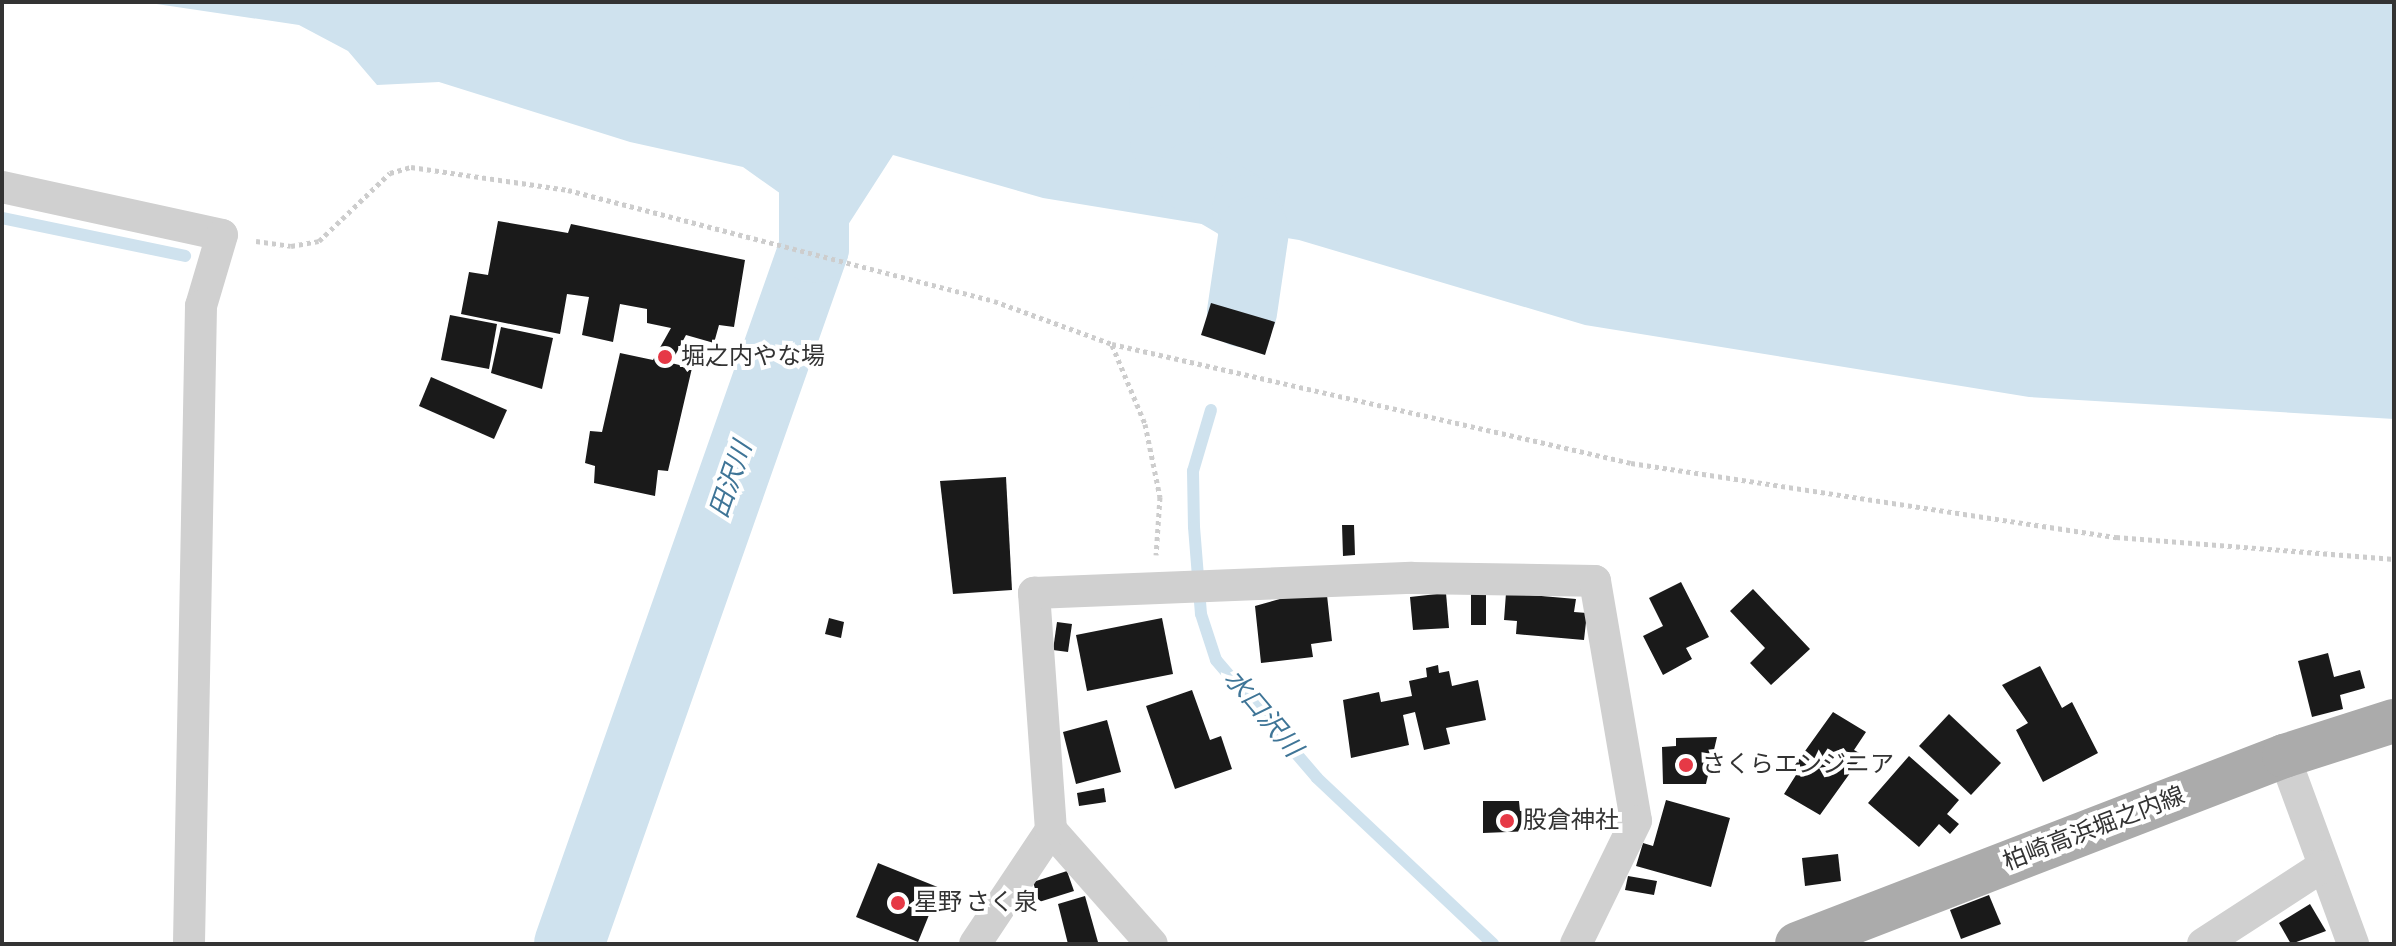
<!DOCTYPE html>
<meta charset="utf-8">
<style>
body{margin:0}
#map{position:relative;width:2396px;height:946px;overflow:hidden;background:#fff;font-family:"Sofia Sans Condensed","Noto Sans JP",sans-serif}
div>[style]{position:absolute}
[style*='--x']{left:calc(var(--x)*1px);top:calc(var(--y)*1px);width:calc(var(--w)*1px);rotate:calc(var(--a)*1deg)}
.water>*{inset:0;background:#cfe2ee}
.stream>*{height:12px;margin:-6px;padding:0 6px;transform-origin:6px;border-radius:6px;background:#cfe2ee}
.river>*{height:70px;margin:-35px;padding:0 35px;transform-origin:35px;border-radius:35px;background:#cfe2ee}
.building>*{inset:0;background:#1a1a1a}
.path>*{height:5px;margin-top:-2.5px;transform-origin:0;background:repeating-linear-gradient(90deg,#cdcdcd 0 4px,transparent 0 8px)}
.street>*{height:32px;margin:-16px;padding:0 16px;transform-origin:16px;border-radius:16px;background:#d0d0d0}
.primary>*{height:44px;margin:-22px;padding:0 22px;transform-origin:22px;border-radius:22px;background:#ababab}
.dots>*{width:22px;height:22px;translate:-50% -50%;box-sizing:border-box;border:4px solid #fff;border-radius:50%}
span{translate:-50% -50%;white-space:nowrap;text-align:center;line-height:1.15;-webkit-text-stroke:8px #fff;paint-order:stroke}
.poi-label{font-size:24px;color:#333}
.left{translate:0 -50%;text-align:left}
.street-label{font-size:24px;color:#333}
.water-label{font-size:26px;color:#3f7597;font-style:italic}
.frame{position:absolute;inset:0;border:4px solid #333;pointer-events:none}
</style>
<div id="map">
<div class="water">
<i style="clip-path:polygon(143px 2px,2394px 2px,2394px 419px,2029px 397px,1585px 325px,1299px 240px,1043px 198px,893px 155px,837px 242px,797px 231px,791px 201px,743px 167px,630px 142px,439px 82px,377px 85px,348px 51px,299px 25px)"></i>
</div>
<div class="stream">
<i style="--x:2;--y:218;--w:187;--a:11.7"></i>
<i style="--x:1211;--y:410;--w:64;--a:106.4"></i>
<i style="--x:1193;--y:471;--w:56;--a:89"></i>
<i style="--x:1194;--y:527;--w:87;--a:85.4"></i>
<i style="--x:1201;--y:614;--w:48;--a:71.9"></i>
<i style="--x:1216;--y:660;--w:155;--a:49.4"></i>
<i style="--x:1317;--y:778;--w:242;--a:43.3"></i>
</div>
<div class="river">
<i style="--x:1213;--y:2;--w:19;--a:133"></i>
<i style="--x:1200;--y:16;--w:86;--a:114.8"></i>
<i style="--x:1164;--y:94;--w:46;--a:88.8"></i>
<i style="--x:1165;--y:140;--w:45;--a:54.9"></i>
<i style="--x:1191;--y:177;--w:65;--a:30.5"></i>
<i style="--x:1247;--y:210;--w:22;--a:72"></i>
<i style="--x:1254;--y:231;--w:82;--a:98.4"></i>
<i style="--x:569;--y:944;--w:738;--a:-70.61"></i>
<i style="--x:814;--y:248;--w:246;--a:-90"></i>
</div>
<div class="building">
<i style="clip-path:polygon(498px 221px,568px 233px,571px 224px,745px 260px,734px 327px,719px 325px,714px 343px,686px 335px,671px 363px,692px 368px,668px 471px,658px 470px,655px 496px,594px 483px,595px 466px,585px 463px,590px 431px,602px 432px,620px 353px,653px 360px,671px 328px,647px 323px,647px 309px,620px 304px,613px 342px,582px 335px,589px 297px,567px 294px,560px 334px,461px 314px,469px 272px,488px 275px)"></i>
<i style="clip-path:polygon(1211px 303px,1275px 322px,1265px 355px,1201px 335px)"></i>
<i style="clip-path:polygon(450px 315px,497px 324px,489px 369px,441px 360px)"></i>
<i style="clip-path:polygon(501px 327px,553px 338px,542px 389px,491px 373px)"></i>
<i style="clip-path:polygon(431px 377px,507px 410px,494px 439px,419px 406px)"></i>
<i style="clip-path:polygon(1006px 477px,1012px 590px,953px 594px,940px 481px)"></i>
<i style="clip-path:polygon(1342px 525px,1354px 525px,1355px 555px,1343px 556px)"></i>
<i style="clip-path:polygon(1681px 582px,1709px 637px,1686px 648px,1692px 659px,1663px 675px,1643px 636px,1663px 626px,1649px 598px)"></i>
<i style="clip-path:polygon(1326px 586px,1332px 641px,1311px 644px,1313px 657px,1261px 663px,1255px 606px)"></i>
<i style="clip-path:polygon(1753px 589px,1810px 649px,1771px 685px,1750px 663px,1765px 648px,1730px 611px)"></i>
<i style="clip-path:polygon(1471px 592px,1486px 592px,1486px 625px,1471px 625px)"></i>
<i style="clip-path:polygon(1446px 593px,1449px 628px,1413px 630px,1410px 597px)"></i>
<i style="clip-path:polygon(1506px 593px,1576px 599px,1574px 612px,1587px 613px,1584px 640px,1516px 634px,1517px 621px,1504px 620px)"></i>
<i style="clip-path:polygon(829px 618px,844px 622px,841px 638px,825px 634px)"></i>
<i style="clip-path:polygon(1162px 618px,1173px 674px,1087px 691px,1076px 635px)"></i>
<i style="clip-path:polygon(1057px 622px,1072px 624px,1068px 652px,1053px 650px)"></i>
<i style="clip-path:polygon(2328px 653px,2334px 677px,2360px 670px,2365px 688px,2340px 695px,2343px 709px,2312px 717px,2298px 661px)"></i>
<i style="clip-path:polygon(1438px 665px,1439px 673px,1449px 671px,1452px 686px,1478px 680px,1486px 720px,1446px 728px,1450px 744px,1424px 750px,1415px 712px,1403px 715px,1409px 745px,1351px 758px,1343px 700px,1379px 692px,1381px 702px,1412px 696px,1409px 681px,1427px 677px,1426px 668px)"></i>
<i style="clip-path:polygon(2040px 666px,2062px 708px,2072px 702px,2098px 753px,2043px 782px,2016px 730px,2028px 723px,2002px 685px)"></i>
<i style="clip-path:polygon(1192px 690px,1210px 740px,1221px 736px,1232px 769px,1175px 789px,1146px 706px)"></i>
<i style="clip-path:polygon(1833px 712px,1866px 732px,1854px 750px,1863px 755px,1820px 815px,1784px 794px,1796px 775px,1790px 772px)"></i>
<i style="clip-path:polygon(1949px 714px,2001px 763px,1971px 795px,1919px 746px)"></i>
<i style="clip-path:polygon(1107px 720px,1121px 772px,1076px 784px,1063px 732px)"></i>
<i style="clip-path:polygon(1717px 737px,1706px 784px,1663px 784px,1662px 747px,1676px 746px,1676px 738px)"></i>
<i style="clip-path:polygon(1909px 756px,1959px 800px,1947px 814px,1959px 824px,1950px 834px,1939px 824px,1919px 847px,1868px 803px)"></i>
<i style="clip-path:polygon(1104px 788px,1106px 802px,1079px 806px,1077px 793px)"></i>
<i style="clip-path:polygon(1666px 800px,1730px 818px,1711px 887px,1636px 866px,1643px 843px,1653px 846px)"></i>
<i style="clip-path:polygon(1483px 801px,1519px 801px,1520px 811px,1532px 810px,1532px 831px,1483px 833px)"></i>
<i style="clip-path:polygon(1838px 854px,1841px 881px,1805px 886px,1802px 858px)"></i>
<i style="clip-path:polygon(878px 863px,940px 888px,918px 942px,856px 917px)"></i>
<i style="clip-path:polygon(1067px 871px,1074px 891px,1039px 902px,1033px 882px)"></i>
<i style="clip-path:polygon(1628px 876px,1657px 881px,1654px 895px,1625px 890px)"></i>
<i style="clip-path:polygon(1989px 895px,2001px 924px,1961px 939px,1950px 910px)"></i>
<i style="clip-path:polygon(1085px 896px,1098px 942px,1068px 944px,1058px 904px)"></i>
<i style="clip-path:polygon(2310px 904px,2326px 931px,2291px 944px,2279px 923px)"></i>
</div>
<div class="path">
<i style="--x:256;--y:241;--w:35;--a:8"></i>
<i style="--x:291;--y:246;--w:28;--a:-10"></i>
<i style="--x:319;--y:241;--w:98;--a:-43.8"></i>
<i style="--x:390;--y:173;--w:22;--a:-16"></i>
<i style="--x:411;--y:167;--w:159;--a:8.3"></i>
<i style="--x:568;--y:190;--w:440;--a:14.6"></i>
<i style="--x:994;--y:301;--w:126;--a:20"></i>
<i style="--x:1112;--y:344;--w:532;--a:12.91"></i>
<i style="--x:1631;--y:463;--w:491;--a:8.7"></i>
<i style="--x:2116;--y:537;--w:279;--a:4.5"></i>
<i style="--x:1112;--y:345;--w:86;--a:67.3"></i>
<i style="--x:1145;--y:424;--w:75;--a:78.4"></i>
<i style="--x:1160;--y:497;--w:58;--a:93.9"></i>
</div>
<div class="street">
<i style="--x:2;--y:187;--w:225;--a:12.3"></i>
<i style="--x:222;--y:235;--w:74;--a:106.5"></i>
<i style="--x:201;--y:306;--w:638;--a:91.08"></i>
<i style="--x:2284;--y:756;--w:200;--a:69.8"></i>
<i style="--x:1051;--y:830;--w:152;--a:48.5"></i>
<i style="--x:975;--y:944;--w:137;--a:-56.3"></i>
<i style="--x:1051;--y:830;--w:238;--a:-94.1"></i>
<i style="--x:1034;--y:593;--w:378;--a:-2.3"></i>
<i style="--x:1412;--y:578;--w:183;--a:0.9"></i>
<i style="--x:1595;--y:581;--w:243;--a:80.3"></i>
<i style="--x:1636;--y:821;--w:137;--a:116"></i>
<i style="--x:2203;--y:944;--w:143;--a:-33"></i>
</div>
<div class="primary">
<i style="--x:1797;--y:944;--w:522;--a:-21.11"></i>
<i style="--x:2284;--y:756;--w:115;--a:-17.7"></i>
</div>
<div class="dots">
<i style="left:665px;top:357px;background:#e63946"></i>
<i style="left:1686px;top:765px;background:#e63946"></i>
<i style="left:1507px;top:821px;background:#e63946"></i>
<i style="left:898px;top:903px;background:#e63946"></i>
</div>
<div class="poi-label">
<span class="left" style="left:681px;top:357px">堀之内やな場</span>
<span class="left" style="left:1702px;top:765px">さくらエンジニア</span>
<span class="left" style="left:1523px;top:821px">股倉神社</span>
<span class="left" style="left:914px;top:903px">星野 さく泉</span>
</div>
<div class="street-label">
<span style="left:2094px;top:829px;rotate:-21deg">柏崎高浜堀之内線</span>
</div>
<div class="water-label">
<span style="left:732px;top:480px;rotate:-71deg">田沢川</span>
<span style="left:1262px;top:714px;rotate:50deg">水口沢川</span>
</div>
<div class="frame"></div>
</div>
